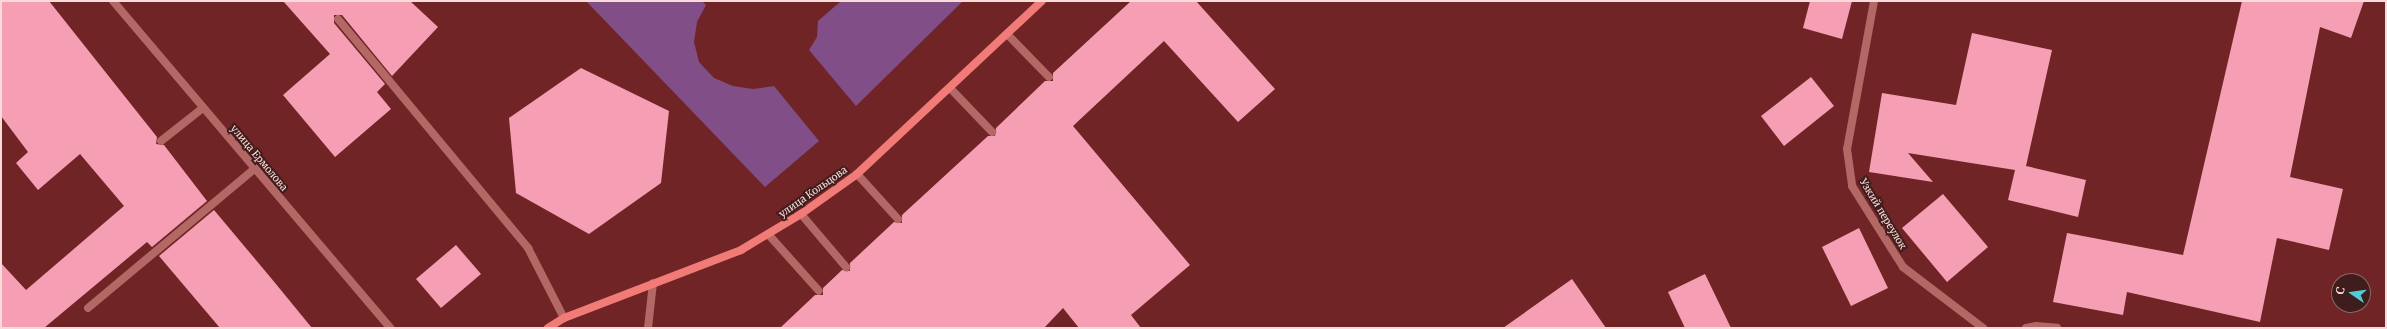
<!DOCTYPE html>
<meta charset="utf-8">
<style>
body{margin:0}
#map{position:relative;width:2387px;height:329px;overflow:hidden;background:#712425;font-family:Merriweather,serif}
div>[style]{position:absolute}
[style*='--x']{left:calc(var(--x)*1px);top:calc(var(--y)*1px);width:calc(var(--w)*1px);rotate:calc(var(--a)*1deg)}
.green>*{inset:0;background:#814e87}
.building>*{inset:0;background:#f69eb4}
.lane>*{height:8px;margin:-4px;padding:0 4px;transform-origin:4px;border-radius:4px;background:#b36865}
.street>*{height:8px;margin:-4px;padding:0 4px;transform-origin:4px;border-radius:4px;background:#b36865}
.secondary>*{height:8px;margin:-4px;padding:0 4px;transform-origin:4px;border-radius:4px;background:#f07b77}
span{translate:-50% -50%;white-space:nowrap;text-align:center;line-height:1.15;-webkit-text-stroke:4px #3f1d1c;paint-order:stroke}
.street-label{font-size:10px;color:#f9dcd9}
.frame{position:absolute;inset:0;border:2px solid #f9dcd9;pointer-events:none}
.north{position:absolute;left:2331px;top:273px;width:40px;height:40px;box-sizing:border-box;background:#3f1d1c;border:1px solid #896968;border-radius:50%;rotate:283deg;font-size:11px;font-weight:700;line-height:16px;text-align:center;color:#f9dcd9}
.north::after{content:'';display:block;margin:auto;width:14px;height:18px;background:#52ccd6;clip-path:polygon(50% 0,100% 100%,50% 72%,0 100%)}
</style>
<div id="map">
<div class="green">
<i style="clip-path:polygon(586px 1px,702px 1px,706px 5px,697px 22px,694px 42px,699px 62px,714px 78px,733px 86px,753px 89px,774px 86px,819px 141px,765px 187px)"></i>
<i style="clip-path:polygon(841px 1px,963px 1px,856px 106px,809px 50px,817px 37px,818px 21px)"></i>
</div>
<div class="building">
<i style="clip-path:polygon(1px 1px,49px 1px,157px 137px,156px 144px,164px 145px,207px 201px,152px 247px,147px 242px,44px 328px,1px 328px,1px 263px,26px 290px,124px 206px,80px 154px,38px 190px,16px 163px,28px 152px,1px 116px)"></i>
<i style="clip-path:polygon(283px 1px,410px 1px,438px 27px,392px 76px,342px 15px,334px 15px,334px 23px,385px 84px,377px 92px,391px 109px,335px 157px,283px 95px,330px 54px)"></i>
<i style="clip-path:polygon(1131px 1px,1196px 1px,1275px 89px,1238px 122px,1164px 41px,1073px 126px,1190px 265px,1131px 315px,1141px 328px,1079px 328px,1063px 308px,1044px 328px,780px 328px,815px 295px,823px 295px,823px 288px,842px 270px,850px 271px,850px 263px,894px 222px,902px 223px,902px 215px,988px 136px,995px 136px,996px 128px,1045px 81px,1053px 81px,1053px 73px)"></i>
<i style="clip-path:polygon(1810px 1px,1852px 1px,1842px 39px,1803px 28px)"></i>
<i style="clip-path:polygon(2242px 1px,2364px 1px,2351px 38px,2320px 27px,2290px 177px,2343px 189px,2329px 250px,2277px 238px,2260px 322px,2127px 292px,2123px 315px,2053px 302px,2067px 233px,2183px 255px)"></i>
<i style="clip-path:polygon(1972px 33px,2052px 50px,2026px 166px,2086px 180px,2078px 217px,2008px 200px,2015px 170px,1908px 153px,1933px 182px,1869px 172px,1882px 93px,1956px 105px)"></i>
<i style="clip-path:polygon(581px 68px,669px 111px,661px 183px,589px 234px,516px 193px,509px 118px)"></i>
<i style="clip-path:polygon(1811px 77px,1834px 106px,1784px 146px,1761px 116px)"></i>
<i style="clip-path:polygon(1943px 194px,1988px 247px,1947px 282px,1902px 228px)"></i>
<i style="clip-path:polygon(214px 210px,271px 278px,312px 328px,220px 328px,159px 256px)"></i>
<i style="clip-path:polygon(1859px 228px,1888px 288px,1851px 306px,1822px 247px)"></i>
<i style="clip-path:polygon(456px 245px,481px 274px,441px 308px,416px 279px)"></i>
<i style="clip-path:polygon(1705px 274px,1731px 328px,1685px 328px,1668px 292px)"></i>
<i style="clip-path:polygon(1572px 279px,1606px 328px,1503px 328px)"></i>
</div>
<div class="lane">
<i style="--x:1874;--y:1;--w:150;--a:100.3"></i>
<i style="--x:1847;--y:149;--w:37;--a:82"></i>
<i style="--x:1852;--y:186;--w:96;--a:57.8"></i>
<i style="--x:1903;--y:267;--w:101;--a:37.3"></i>
<i style="--x:338;--y:19;--w:298;--a:50.3"></i>
<i style="--x:528;--y:248;--w:79;--a:62.8"></i>
<i style="--x:1007;--y:34;--w:60;--a:45.7"></i>
<i style="--x:950;--y:88;--w:61;--a:46.3"></i>
<i style="--x:161;--y:141;--w:53;--a:-38.2"></i>
<i style="--x:857;--y:174;--w:61;--a:47.7"></i>
<i style="--x:801;--y:214;--w:70;--a:49.7"></i>
<i style="--x:768;--y:234;--w:76;--a:48.2"></i>
<i style="--x:88;--y:308;--w:217;--a:-39.9"></i>
<i style="--x:648;--y:328;--w:45;--a:-83.7"></i>
</div>
<div class="street">
<i style="--x:113;--y:1;--w:429;--a:49.7"></i>
<i style="--x:2026;--y:328;--w:10;--a:-11"></i>
<i style="--x:2036;--y:326;--w:21;--a:5"></i>
</div>
<div class="secondary">
<i style="--x:548;--y:328;--w:19;--a:-32"></i>
<i style="--x:564;--y:318;--w:190;--a:-21"></i>
<i style="--x:741;--y:250;--w:70;--a:-31"></i>
<i style="--x:801;--y:214;--w:69;--a:-35.5"></i>
<i style="--x:857;--y:174;--w:253;--a:-43.1"></i>
</div>
<div class="street-label">
<span style="left:259px;top:158px;rotate:50deg">улица Ермолова</span>
<span style="left:813px;top:192px;rotate:-35deg">улица Кольцова</span>
<span style="left:1883px;top:214px;rotate:59deg">Узкий переулок</span>
</div>
<div class="frame"></div>
<div class="north">С</div>
</div>
